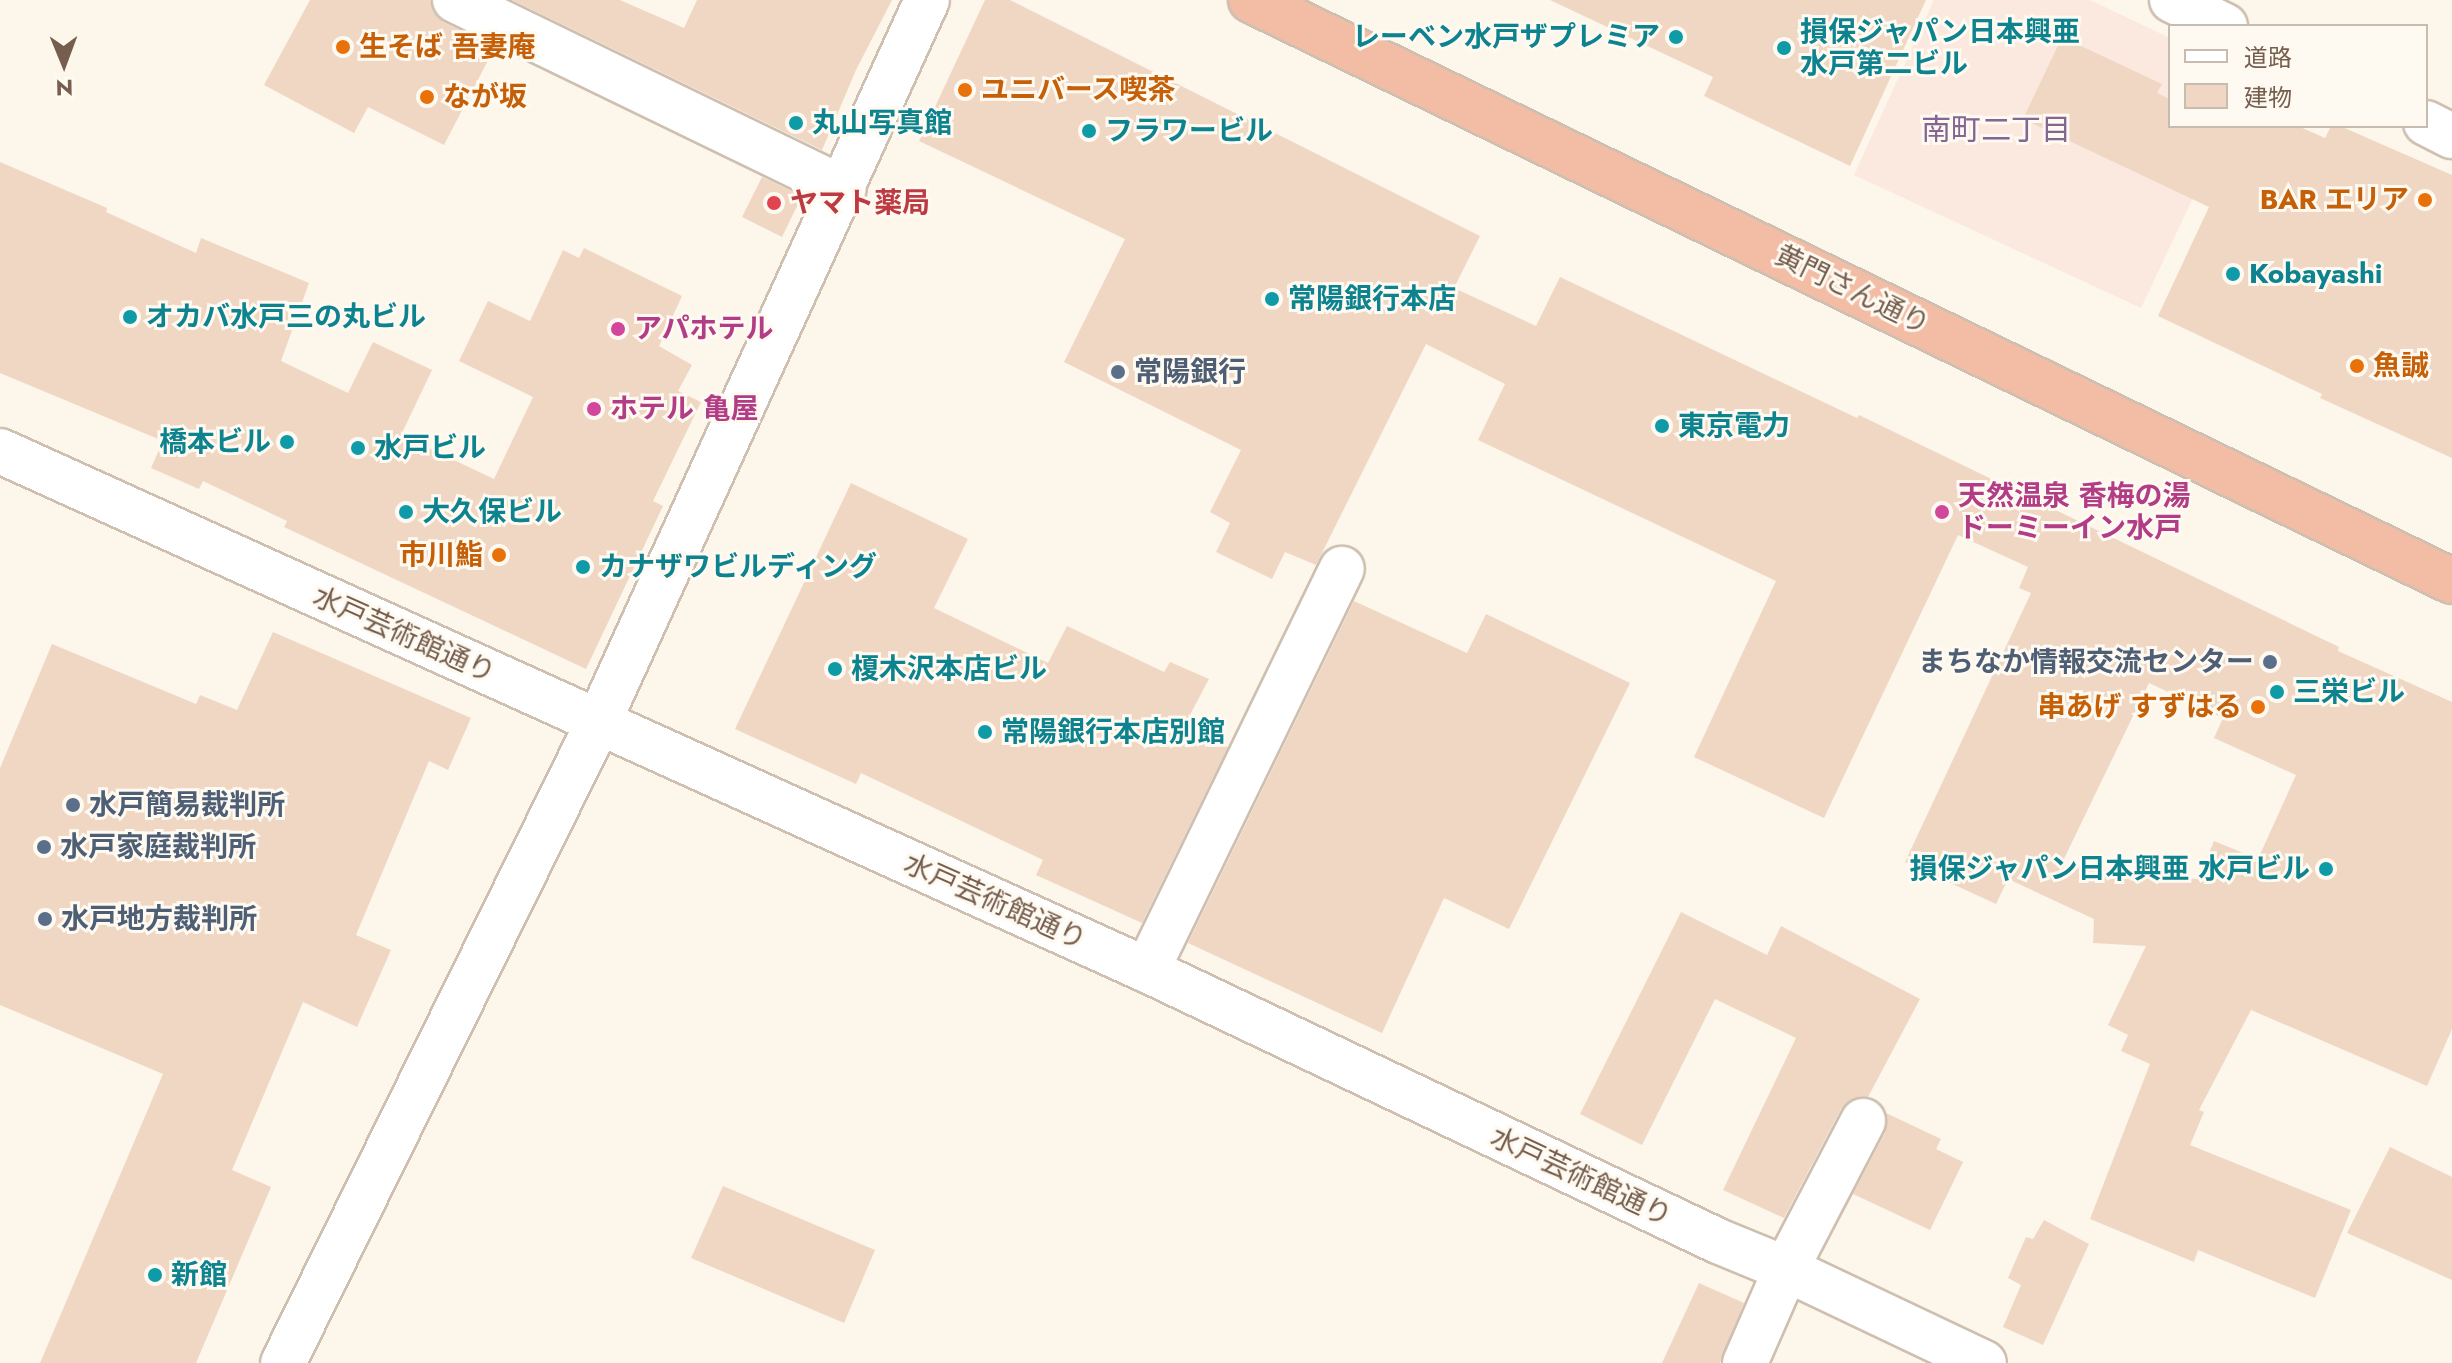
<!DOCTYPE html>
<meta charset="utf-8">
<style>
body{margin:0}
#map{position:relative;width:2452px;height:1363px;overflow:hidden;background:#fcf6eb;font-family:Jost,"Noto Sans JP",sans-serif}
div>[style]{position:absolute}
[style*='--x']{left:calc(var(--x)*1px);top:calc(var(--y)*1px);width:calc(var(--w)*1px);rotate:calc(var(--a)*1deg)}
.commercial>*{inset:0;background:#fbe9df}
.building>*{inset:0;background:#f0d7c4}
.roads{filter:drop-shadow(2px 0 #cebfb0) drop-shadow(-2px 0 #cebfb0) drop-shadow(0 2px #cebfb0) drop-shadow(0 -2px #cebfb0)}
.minor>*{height:44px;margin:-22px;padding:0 22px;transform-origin:22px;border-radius:22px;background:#fff}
.highway>*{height:44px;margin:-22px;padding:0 22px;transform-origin:22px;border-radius:22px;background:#f3bca5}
.dots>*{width:22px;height:22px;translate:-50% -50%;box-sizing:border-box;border:4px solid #fefaf1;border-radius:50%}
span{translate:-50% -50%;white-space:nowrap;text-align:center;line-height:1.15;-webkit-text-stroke:6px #fefaf1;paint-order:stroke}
.culture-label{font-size:28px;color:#0d838f;font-weight:700}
.left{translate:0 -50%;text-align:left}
.right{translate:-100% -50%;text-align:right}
.food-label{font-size:28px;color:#c56008;font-weight:700}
.health-label{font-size:28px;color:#be3a42;font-weight:700}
.street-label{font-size:28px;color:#765e4e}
.hotel-label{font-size:28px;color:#b23c85;font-weight:700}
.service-label{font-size:28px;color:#4e5e75;font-weight:700}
.neighbourhood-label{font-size:30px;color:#856692}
.legend{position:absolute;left:2168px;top:24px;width:260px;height:104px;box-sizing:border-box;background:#fefaf1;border:2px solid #c8bcb0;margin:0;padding:10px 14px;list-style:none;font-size:24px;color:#765e4e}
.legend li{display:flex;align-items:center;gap:16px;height:40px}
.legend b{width:40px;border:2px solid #c8bcb0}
.north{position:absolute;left:24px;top:24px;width:80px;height:80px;-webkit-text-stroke:6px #fefaf1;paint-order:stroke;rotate:179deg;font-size:22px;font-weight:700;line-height:32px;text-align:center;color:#765e4e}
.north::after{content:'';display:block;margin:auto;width:28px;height:36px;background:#765e4e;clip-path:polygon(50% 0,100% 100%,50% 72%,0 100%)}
</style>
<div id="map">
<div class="commercial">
<i style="clip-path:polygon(1934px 0,2090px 0,2170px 38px,2170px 126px,2227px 126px,2141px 308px,1854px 175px)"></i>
</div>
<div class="building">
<i style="clip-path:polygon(310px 0,430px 0,434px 13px,443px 22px,495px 47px,444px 145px,368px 107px,354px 133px,264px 85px)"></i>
<i style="clip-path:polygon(512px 0,620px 0,684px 28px,697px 0,892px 0,856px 70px,822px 150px)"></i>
<i style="clip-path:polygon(evenodd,985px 0,1010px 0,1480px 236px,1454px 288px,1536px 326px,1560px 277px,1857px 418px,1859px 415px,2339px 647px,2338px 651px,2452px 702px,2452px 1029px,2427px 1086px,2251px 1010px,2199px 1110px,2204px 1112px,2190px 1145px,2351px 1210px,2315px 1298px,2198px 1250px,2194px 1262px,2090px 1219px,2150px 1064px,2121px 1051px,2128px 1035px,2108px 1025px,2146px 946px,2093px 943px,2094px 919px,2008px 879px,1996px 904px,1905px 862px,2031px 593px,2019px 588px,2028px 567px,1958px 535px,1824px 818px,1694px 757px,1776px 581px,1478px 440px,1505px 384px,1426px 344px,1316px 565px,1285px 552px,1272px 579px,1216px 552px,1230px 523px,1210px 512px,1241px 450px,1064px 362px,1125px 239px,919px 141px,985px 0,2149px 683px,2223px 718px,2214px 738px,2296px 775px,2258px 859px,2214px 841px,2198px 879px,2060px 867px,2149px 683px)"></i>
<i style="clip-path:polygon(1550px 0,1926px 0,1850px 166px,1704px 96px,1713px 77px)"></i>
<i style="clip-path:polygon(2062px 37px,2162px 84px,2157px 93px,2170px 99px,2170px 126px,2298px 126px,2325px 138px,2331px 126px,2340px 126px,2452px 175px,2452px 458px,2320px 398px,2322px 394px,2158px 316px,2209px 207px,2023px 119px)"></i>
<i style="clip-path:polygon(0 162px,107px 208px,106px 212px,196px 253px,201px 238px,309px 283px,281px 361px,348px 393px,373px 342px,432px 370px,401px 435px,494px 479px,533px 397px,459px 361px,488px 301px,530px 321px,563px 250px,579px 258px,584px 248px,682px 296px,659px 346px,692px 365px,678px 391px,701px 402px,653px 501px,663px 506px,586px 669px,284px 527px,287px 521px,203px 481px,199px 489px,151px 468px,163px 441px,0 373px)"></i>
<i style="clip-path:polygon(762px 177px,802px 196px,782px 237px,742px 217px)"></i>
<i style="clip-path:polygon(851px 483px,968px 539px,934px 608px,1048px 663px,1067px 626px,1164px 672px,1170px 662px,1209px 679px,1184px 726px,1228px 747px,1142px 923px,1036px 875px,1043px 860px,861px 773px,856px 784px,735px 729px)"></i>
<i style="clip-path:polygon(1354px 601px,1467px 653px,1486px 614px,1630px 683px,1509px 929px,1444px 898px,1382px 1033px,1188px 943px)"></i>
<i style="clip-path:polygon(273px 632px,471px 718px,448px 770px,429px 761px,356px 935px,391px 950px,357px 1027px,303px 1002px,232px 1170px,271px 1187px,196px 1363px,40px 1363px,163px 1074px,0 1005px,0 768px,52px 644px,196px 704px,200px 695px,237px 710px)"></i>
<i style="clip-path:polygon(1681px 912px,1767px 955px,1781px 926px,1920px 999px,1868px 1097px,1850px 1100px,1841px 1109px,1784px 1218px,1723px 1190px,1796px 1038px,1715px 999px,1642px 1145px,1580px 1114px)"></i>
<i style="clip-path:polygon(1886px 1113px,1941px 1139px,1936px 1149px,1963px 1162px,1930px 1230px,1853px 1194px,1885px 1133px)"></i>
<i style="clip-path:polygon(2390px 1147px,2452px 1177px,2452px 1280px,2347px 1233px)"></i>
<i style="clip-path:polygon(723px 1186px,875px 1250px,844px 1323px,691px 1258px)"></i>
<i style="clip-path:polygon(2044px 1220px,2089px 1244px,2043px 1345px,2003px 1327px,2021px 1285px,2008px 1278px,2026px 1237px,2033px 1239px)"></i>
<i style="clip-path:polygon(1699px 1283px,1744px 1303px,1720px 1363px,1662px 1363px)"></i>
</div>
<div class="roads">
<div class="minor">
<i style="--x:455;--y:0;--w:432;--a:25.9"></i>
<i style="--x:2172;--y:0;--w:59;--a:26.1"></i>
<i style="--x:2426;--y:123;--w:29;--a:27"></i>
<i style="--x:0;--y:451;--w:1259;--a:24.35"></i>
<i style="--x:1147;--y:970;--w:632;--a:25.39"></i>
<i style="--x:1718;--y:1241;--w:74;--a:22.4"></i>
<i style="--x:1786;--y:1269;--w:219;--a:25.4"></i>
<i style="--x:1147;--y:970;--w:446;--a:-64.1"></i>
<i style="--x:283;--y:1363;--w:713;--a:-63.79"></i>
<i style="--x:598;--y:723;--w:794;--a:-65.53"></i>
<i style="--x:1745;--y:1363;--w:103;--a:-66.4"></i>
<i style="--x:1786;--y:1269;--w:167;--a:-62.5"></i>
</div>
<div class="highway">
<i style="--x:1251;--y:0;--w:1334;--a:25.82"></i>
</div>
</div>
<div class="dots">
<i style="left:1676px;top:37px;background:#0f9aa8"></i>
<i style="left:343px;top:47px;background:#e8710a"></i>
<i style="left:1784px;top:48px;background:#0f9aa8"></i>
<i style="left:965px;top:90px;background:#e8710a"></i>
<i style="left:427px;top:97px;background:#e8710a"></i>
<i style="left:796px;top:123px;background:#0f9aa8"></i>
<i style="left:1089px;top:131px;background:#0f9aa8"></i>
<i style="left:2425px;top:200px;background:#e8710a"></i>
<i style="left:774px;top:203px;background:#e0444e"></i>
<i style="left:2233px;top:274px;background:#0f9aa8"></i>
<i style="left:1272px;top:299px;background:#0f9aa8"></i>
<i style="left:130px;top:317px;background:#0f9aa8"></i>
<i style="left:618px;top:329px;background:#d1479c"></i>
<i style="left:2357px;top:366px;background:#e8710a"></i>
<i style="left:1118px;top:372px;background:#5c6f8a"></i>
<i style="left:594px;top:409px;background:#d1479c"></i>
<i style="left:1662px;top:426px;background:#0f9aa8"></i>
<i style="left:287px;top:442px;background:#0f9aa8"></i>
<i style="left:358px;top:448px;background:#0f9aa8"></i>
<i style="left:406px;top:512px;background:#0f9aa8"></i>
<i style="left:1942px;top:512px;background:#d1479c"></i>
<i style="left:499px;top:555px;background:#e8710a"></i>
<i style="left:583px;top:567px;background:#0f9aa8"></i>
<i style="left:2270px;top:662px;background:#5c6f8a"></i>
<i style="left:835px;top:669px;background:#0f9aa8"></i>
<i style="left:2277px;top:692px;background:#0f9aa8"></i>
<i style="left:2258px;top:707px;background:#e8710a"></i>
<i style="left:985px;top:732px;background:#0f9aa8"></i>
<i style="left:73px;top:805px;background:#5c6f8a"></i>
<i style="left:44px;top:847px;background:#5c6f8a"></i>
<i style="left:2326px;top:869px;background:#0f9aa8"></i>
<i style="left:45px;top:919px;background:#5c6f8a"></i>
<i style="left:155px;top:1275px;background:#0f9aa8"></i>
</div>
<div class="culture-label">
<span class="left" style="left:1800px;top:48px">損保ジャパン日本興亜<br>水戸第二ビル</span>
<span class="right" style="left:1660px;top:37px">レーベン水戸ザプレミア</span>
<span class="left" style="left:812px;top:123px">丸山写真館</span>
<span class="left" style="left:1105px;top:131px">フラワービル</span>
<span class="left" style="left:2249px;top:274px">Kobayashi</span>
<span class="left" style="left:1288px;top:299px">常陽銀行本店</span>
<span class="left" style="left:146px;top:317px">オカバ水戸三の丸ビル</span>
<span class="left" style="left:1678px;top:426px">東京電力</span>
<span class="right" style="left:271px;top:442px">橋本ビル</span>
<span class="left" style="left:374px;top:448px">水戸ビル</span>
<span class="left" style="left:422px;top:512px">大久保ビル</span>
<span class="left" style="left:599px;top:567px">カナザワビルディング</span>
<span class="left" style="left:851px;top:669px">榎木沢本店ビル</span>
<span class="left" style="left:2293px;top:692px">三栄ビル</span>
<span class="left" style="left:1001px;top:732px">常陽銀行本店別館</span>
<span class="right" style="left:2310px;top:869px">損保ジャパン日本興亜 水戸ビル</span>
<span class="left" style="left:171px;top:1275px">新館</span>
</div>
<div class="food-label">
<span class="left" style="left:359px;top:47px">生そば 吾妻庵</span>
<span class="left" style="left:981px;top:90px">ユニバース喫茶</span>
<span class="left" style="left:443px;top:97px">なが坂</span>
<span class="right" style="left:2409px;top:200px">BAR エリア</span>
<span class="left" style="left:2373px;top:366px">魚誠</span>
<span class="right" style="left:483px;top:555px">市川鮨</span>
<span class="right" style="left:2242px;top:707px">串あげ すずはる</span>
</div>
<div class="health-label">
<span class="left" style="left:790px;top:203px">ヤマト薬局</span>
</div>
<div class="street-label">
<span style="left:1852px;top:290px;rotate:26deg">黄門さん通り</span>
<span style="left:404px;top:635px;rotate:24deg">水戸芸術館通り</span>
<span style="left:995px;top:902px;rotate:24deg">水戸芸術館通り</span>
<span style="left:1581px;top:1177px;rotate:25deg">水戸芸術館通り</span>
</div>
<div class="hotel-label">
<span class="left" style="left:634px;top:329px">アパホテル</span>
<span class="left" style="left:610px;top:409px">ホテル 亀屋</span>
<span class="left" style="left:1958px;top:512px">天然温泉 香梅の湯<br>ドーミーイン水戸</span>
</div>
<div class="service-label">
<span class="left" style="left:1134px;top:372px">常陽銀行</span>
<span class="right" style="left:2254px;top:662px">まちなか情報交流センター</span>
<span class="left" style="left:89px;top:805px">水戸簡易裁判所</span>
<span class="left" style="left:60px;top:847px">水戸家庭裁判所</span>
<span class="left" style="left:61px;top:919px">水戸地方裁判所</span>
</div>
<div class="neighbourhood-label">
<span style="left:1996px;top:130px">南町二丁目</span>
</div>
<ul class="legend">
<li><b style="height:10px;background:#fff"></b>道路</li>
<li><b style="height:22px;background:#f0d7c4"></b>建物</li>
</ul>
<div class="north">N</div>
</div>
